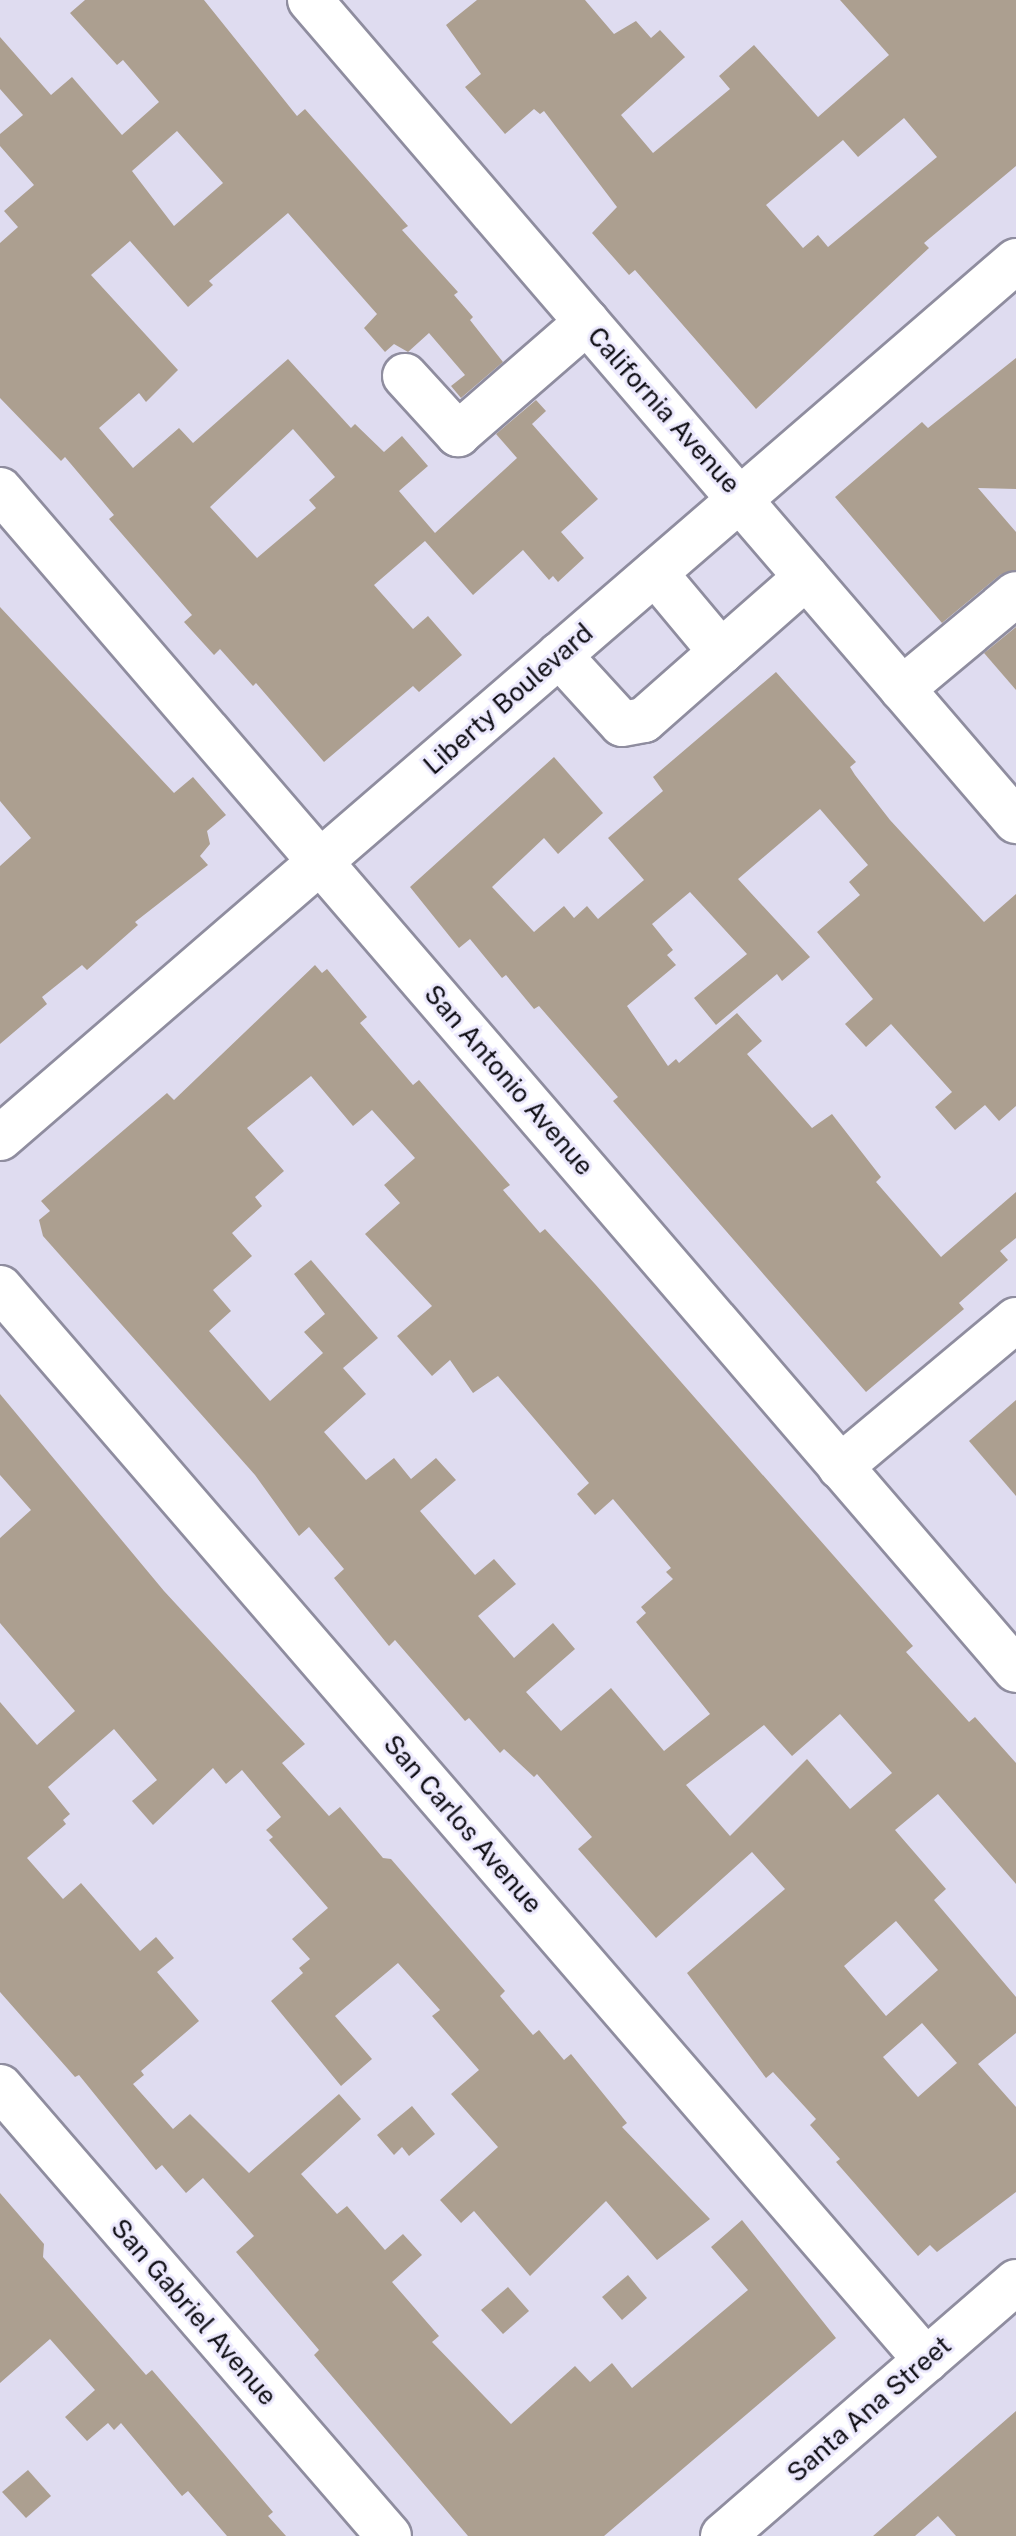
<!DOCTYPE html>
<style>
body{margin:0}
#map{position:relative;width:1016px;height:2536px;overflow:hidden;background:#dfdcf0;font-family:"Public Sans",sans-serif}
div>[style]{position:absolute}
[style*='--x']{left:calc(var(--x)*1px);top:calc(var(--y)*1px);width:calc(var(--w)*1px);rotate:calc(var(--a)*1deg)}
.building>*{inset:0;background:#ac9f90}
.roads{filter:drop-shadow(2px 0 #8f8d9f) drop-shadow(-2px 0 #8f8d9f) drop-shadow(0 2px #8f8d9f) drop-shadow(0 -2px #8f8d9f)}
.minor>*{height:44px;margin:-22px;padding:0 22px;transform-origin:22px;border-radius:22px;background:#fff}
.major>*{height:44px;margin:-22px;padding:0 22px;transform-origin:22px;border-radius:22px;background:#fff}
span{translate:-50% -50%;white-space:nowrap;text-align:center;line-height:1.15;-webkit-text-stroke:6px #ece9fd;paint-order:stroke}
.street-label{font-size:26px;color:#0f0e14}
</style>
<div id="map">
<div class="building">
<i style="clip-path:polygon(evenodd,85px 0,204px 0,297px 116px,305px 109px,408px 226px,402px 230px,458px 292px,454px 295px,473px 317px,470px 320px,503px 362px,461px 398px,451px 386px,465px 375px,429px 333px,408px 352px,394px 344px,385px 352px,364px 328px,377px 314px,288px 213px,209px 281px,213px 285px,188px 307px,130px 241px,91px 275px,178px 370px,146px 402px,139px 393px,99px 428px,133px 468px,179px 428px,193px 443px,288px 359px,351px 428px,355px 424px,384px 452px,402px 436px,428px 466px,399px 491px,435px 533px,517px 458px,496px 434px,536px 400px,546px 411px,532px 424px,598px 499px,561px 532px,584px 558px,558px 582px,553px 576px,549px 580px,523px 550px,473px 595px,425px 541px,374px 585px,413px 629px,428px 616px,462px 655px,419px 692px,413px 686px,324px 762px,256px 683px,253px 686px,220px 649px,214px 655px,184px 622px,192px 615px,109px 519px,114px 515px,65px 457px,61px 461px,0 398px,0 243px,18px 227px,4px 211px,34px 185px,0 146px,0 134px,23px 115px,0 89px,0 37px,51px 95px,72px 77px,122px 135px,159px 102px,123px 60px,117px 65px,70px 13px,85px 0,177px 131px,223px 183px,174px 226px,132px 171px,177px 131px,85px 0,293px 429px,335px 477px,309px 500px,316px 508px,257px 558px,210px 507px,293px 429px)"></i>
<i style="clip-path:polygon(evenodd,477px 0,585px 0,614px 34px,636px 21px,651px 38px,660px 30px,685px 57px,621px 115px,653px 153px,730px 89px,719px 76px,754px 45px,818px 117px,889px 55px,840px 0,1016px 0,1016px 166px,924px 243px,929px 248px,756px 409px,635px 270px,629px 275px,592px 233px,617px 207px,544px 111px,540px 114px,534px 109px,505px 134px,465px 87px,481px 74px,446px 25px,477px 0,904px 118px,937px 157px,828px 247px,818px 235px,803px 248px,766px 205px,843px 140px,858px 157px,904px 118px)"></i>
<i style="clip-path:polygon(1016px 358px,1016px 489px,978px 488px,1016px 532px,1016px 570px,1000px 575px,942px 623px,835px 497px,922px 422px,928px 428px)"></i>
<i style="clip-path:polygon(0 607px,174px 793px,193px 777px,226px 815px,207px 831px,210px 844px,200px 856px,208px 865px,135px 922px,138px 925px,87px 970px,82px 965px,42px 997px,47px 1004px,0 1044px,0 866px,31px 838px,0 801px)"></i>
<i style="clip-path:polygon(1016px 627px,1016px 690px,984px 653px)"></i>
<i style="clip-path:polygon(776px 672px,856px 762px,850px 767px,855px 775px,890px 820px,984px 922px,1016px 894px,1016px 1106px,999px 1121px,985px 1105px,955px 1130px,935px 1107px,952px 1092px,891px 1024px,866px 1047px,845px 1024px,873px 999px,817px 932px,860px 895px,849px 882px,868px 865px,820px 809px,738px 879px,810px 957px,782px 981px,777px 974px,716px 1025px,694px 998px,747px 954px,690px 892px,652px 924px,673px 950px,667px 955px,676px 965px,627px 1006px,668px 1066px,676px 1059px,679px 1063px,737px 1013px,762px 1041px,747px 1054px,812px 1128px,832px 1114px,881px 1177px,876px 1182px,941px 1257px,1016px 1192px,1016px 1238px,1000px 1251px,1008px 1260px,959px 1303px,964px 1309px,866px 1392px,613px 1101px,618px 1097px,539px 1006px,534px 1009px,506px 975px,502px 978px,470px 939px,459px 948px,410px 887px,554px 757px,603px 813px,558px 854px,544px 838px,492px 887px,534px 932px,564px 906px,574px 918px,587px 906px,598px 919px,644px 880px,608px 838px,663px 791px,653px 777px)"></i>
<i style="clip-path:polygon(evenodd,315px 965px,322px 973px,327px 969px,367px 1017px,360px 1023px,413px 1085px,419px 1080px,510px 1185px,503px 1190px,540px 1233px,545px 1229px,595px 1284px,913px 1646px,906px 1652px,969px 1722px,975px 1717px,1016px 1763px,1016px 1884px,938px 1794px,895px 1830px,946px 1889px,934px 1900px,1016px 1997px,1016px 2033px,978px 2064px,1016px 2107px,1016px 2192px,937px 2252px,930px 2245px,918px 2256px,836px 2162px,840px 2159px,810px 2125px,816px 2119px,773px 2072px,766px 2078px,687px 1973px,785px 1889px,752px 1852px,656px 1938px,578px 1849px,592px 1837px,537px 1774px,534px 1777px,504px 1749px,500px 1753px,469px 1718px,465px 1721px,395px 1640px,389px 1646px,334px 1578px,344px 1569px,309px 1527px,299px 1536px,255px 1475px,43px 1236px,39px 1220px,50px 1211px,41px 1201px,167px 1093px,174px 1100px,315px 965px,311px 1076px,353px 1126px,372px 1110px,415px 1158px,384px 1185px,400px 1203px,365px 1234px,432px 1306px,397px 1336px,432px 1376px,450px 1360px,473px 1393px,498px 1376px,589px 1483px,577px 1494px,595px 1515px,613px 1499px,671px 1568px,666px 1572px,673px 1579px,641px 1607px,646px 1613px,636px 1622px,710px 1714px,664px 1751px,611px 1688px,561px 1731px,526px 1692px,575px 1649px,553px 1623px,514px 1658px,478px 1616px,516px 1584px,494px 1559px,475px 1575px,420px 1511px,456px 1480px,436px 1458px,411px 1479px,394px 1458px,366px 1480px,324px 1432px,366px 1394px,343px 1368px,378px 1338px,311px 1260px,294px 1274px,325px 1314px,304px 1332px,323px 1353px,270px 1401px,209px 1331px,231px 1311px,213px 1290px,252px 1256px,232px 1233px,262px 1206px,255px 1197px,284px 1171px,247px 1128px,311px 1076px,315px 965px,840px 1714px,892px 1773px,850px 1809px,807px 1759px,730px 1836px,686px 1785px,764px 1725px,792px 1756px,840px 1714px,315px 965px,896px 1921px,938px 1970px,886px 2016px,844px 1966px,896px 1921px,315px 965px,922px 2023px,957px 2063px,918px 2097px,883px 2057px,922px 2023px)"></i>
<i style="clip-path:polygon(0 1394px,164px 1591px,305px 1744px,282px 1763px,329px 1816px,340px 1807px,383px 1858px,391px 1859px,505px 1991px,500px 1996px,533px 2035px,539px 2030px,564px 2060px,571px 2054px,627px 2123px,622px 2127px,710px 2219px,657px 2260px,606px 2201px,530px 2276px,474px 2211px,461px 2223px,440px 2200px,498px 2147px,451px 2094px,479px 2070px,432px 2016px,440px 2010px,398px 1963px,335px 2016px,372px 2059px,341px 2086px,271px 2001px,303px 1973px,299px 1968px,310px 1959px,292px 1939px,328px 1908px,269px 1840px,273px 1837px,266px 1830px,281px 1817px,242px 1770px,226px 1784px,213px 1768px,153px 1825px,132px 1801px,157px 1780px,114px 1729px,48px 1787px,70px 1814px,63px 1820px,66px 1824px,27px 1858px,63px 1899px,81px 1883px,140px 1951px,156px 1937px,174px 1958px,157px 1972px,199px 2021px,141px 2071px,144px 2075px,133px 2084px,173px 2129px,190px 2114px,249px 2173px,339px 2094px,361px 2119px,301px 2174px,337px 2214px,347px 2206px,385px 2250px,403px 2234px,422px 2255px,392px 2282px,439px 2336px,432px 2342px,511px 2424px,575px 2366px,590px 2382px,612px 2363px,632px 2388px,748px 2290px,711px 2247px,742px 2220px,836px 2338px,604px 2536px,468px 2536px,314px 2355px,319px 2350px,236px 2252px,254px 2236px,203px 2178px,186px 2193px,162px 2165px,156px 2170px,79px 2075px,75px 2077px,0 1992px,0 1702px,37px 1745px,75px 1711px,0 1623px,0 1538px,31px 1510px,0 1475px)"></i>
<i style="clip-path:polygon(1016px 1400px,1016px 1496px,969px 1441px)"></i>
<i style="clip-path:polygon(412px 2106px,435px 2134px,409px 2156px,402px 2147px,394px 2155px,377px 2135px)"></i>
<i style="clip-path:polygon(0 2193px,44px 2244px,43px 2257px,146px 2375px,152px 2370px,197px 2422px,273px 2512px,268px 2516px,286px 2536px,227px 2536px,188px 2491px,182px 2496px,121px 2423px,114px 2430px,108px 2423px,87px 2441px,65px 2417px,95px 2390px,50px 2339px,0 2383px)"></i>
<i style="clip-path:polygon(628px 2275px,647px 2298px,622px 2320px,602px 2297px)"></i>
<i style="clip-path:polygon(508px 2287px,529px 2311px,503px 2334px,481px 2310px)"></i>
<i style="clip-path:polygon(1016px 2411px,1016px 2536px,956px 2536px,938px 2516px,915px 2536px,873px 2536px)"></i>
<i style="clip-path:polygon(28px 2470px,51px 2496px,26px 2518px,2px 2492px)"></i>
</div>
<div class="roads">
<div class="minor">
<i style="--x:405;--y:376;--w:79;--a:47.6"></i>
<i style="--x:458;--y:434;--w:171;--a:-41"></i>
<i style="--x:0;--y:490;--w:1557;--a:49.27"></i>
<i style="--x:655;--y:573;--w:103;--a:50.1"></i>
<i style="--x:559;--y:655;--w:93;--a:47.6"></i>
<i style="--x:622;--y:724;--w:22;--a:-10"></i>
<i style="--x:644;--y:720;--w:216;--a:-41.4"></i>
<i style="--x:902;--y:689;--w:148;--a:-39.8"></i>
<i style="--x:0;--y:1138;--w:1342;--a:-40.8"></i>
<i style="--x:0;--y:1288;--w:1417;--a:49.18"></i>
<i style="--x:840;--y:1467;--w:229;--a:-39.9"></i>
<i style="--x:0;--y:2087;--w:594;--a:49.1"></i>
<i style="--x:723;--y:2536;--w:388;--a:-40.9"></i>
</div>
<div class="major">
<i style="--x:310;--y:0;--w:1083;--a:49.31"></i>
</div>
</div>
<div class="street-label">
<span style="left:664px;top:410px;rotate:48deg">California Avenue</span>
<span style="left:508px;top:699px;rotate:-41deg">Liberty Boulevard</span>
<span style="left:509px;top:1080px;rotate:49deg">San Antonio Avenue</span>
<span style="left:463px;top:1824px;rotate:49deg">San Carlos Avenue</span>
<span style="left:194px;top:2312px;rotate:49deg">San Gabriel Avenue</span>
<span style="left:869px;top:2409px;rotate:-41deg">Santa Ana Street</span>
</div>
</div>
